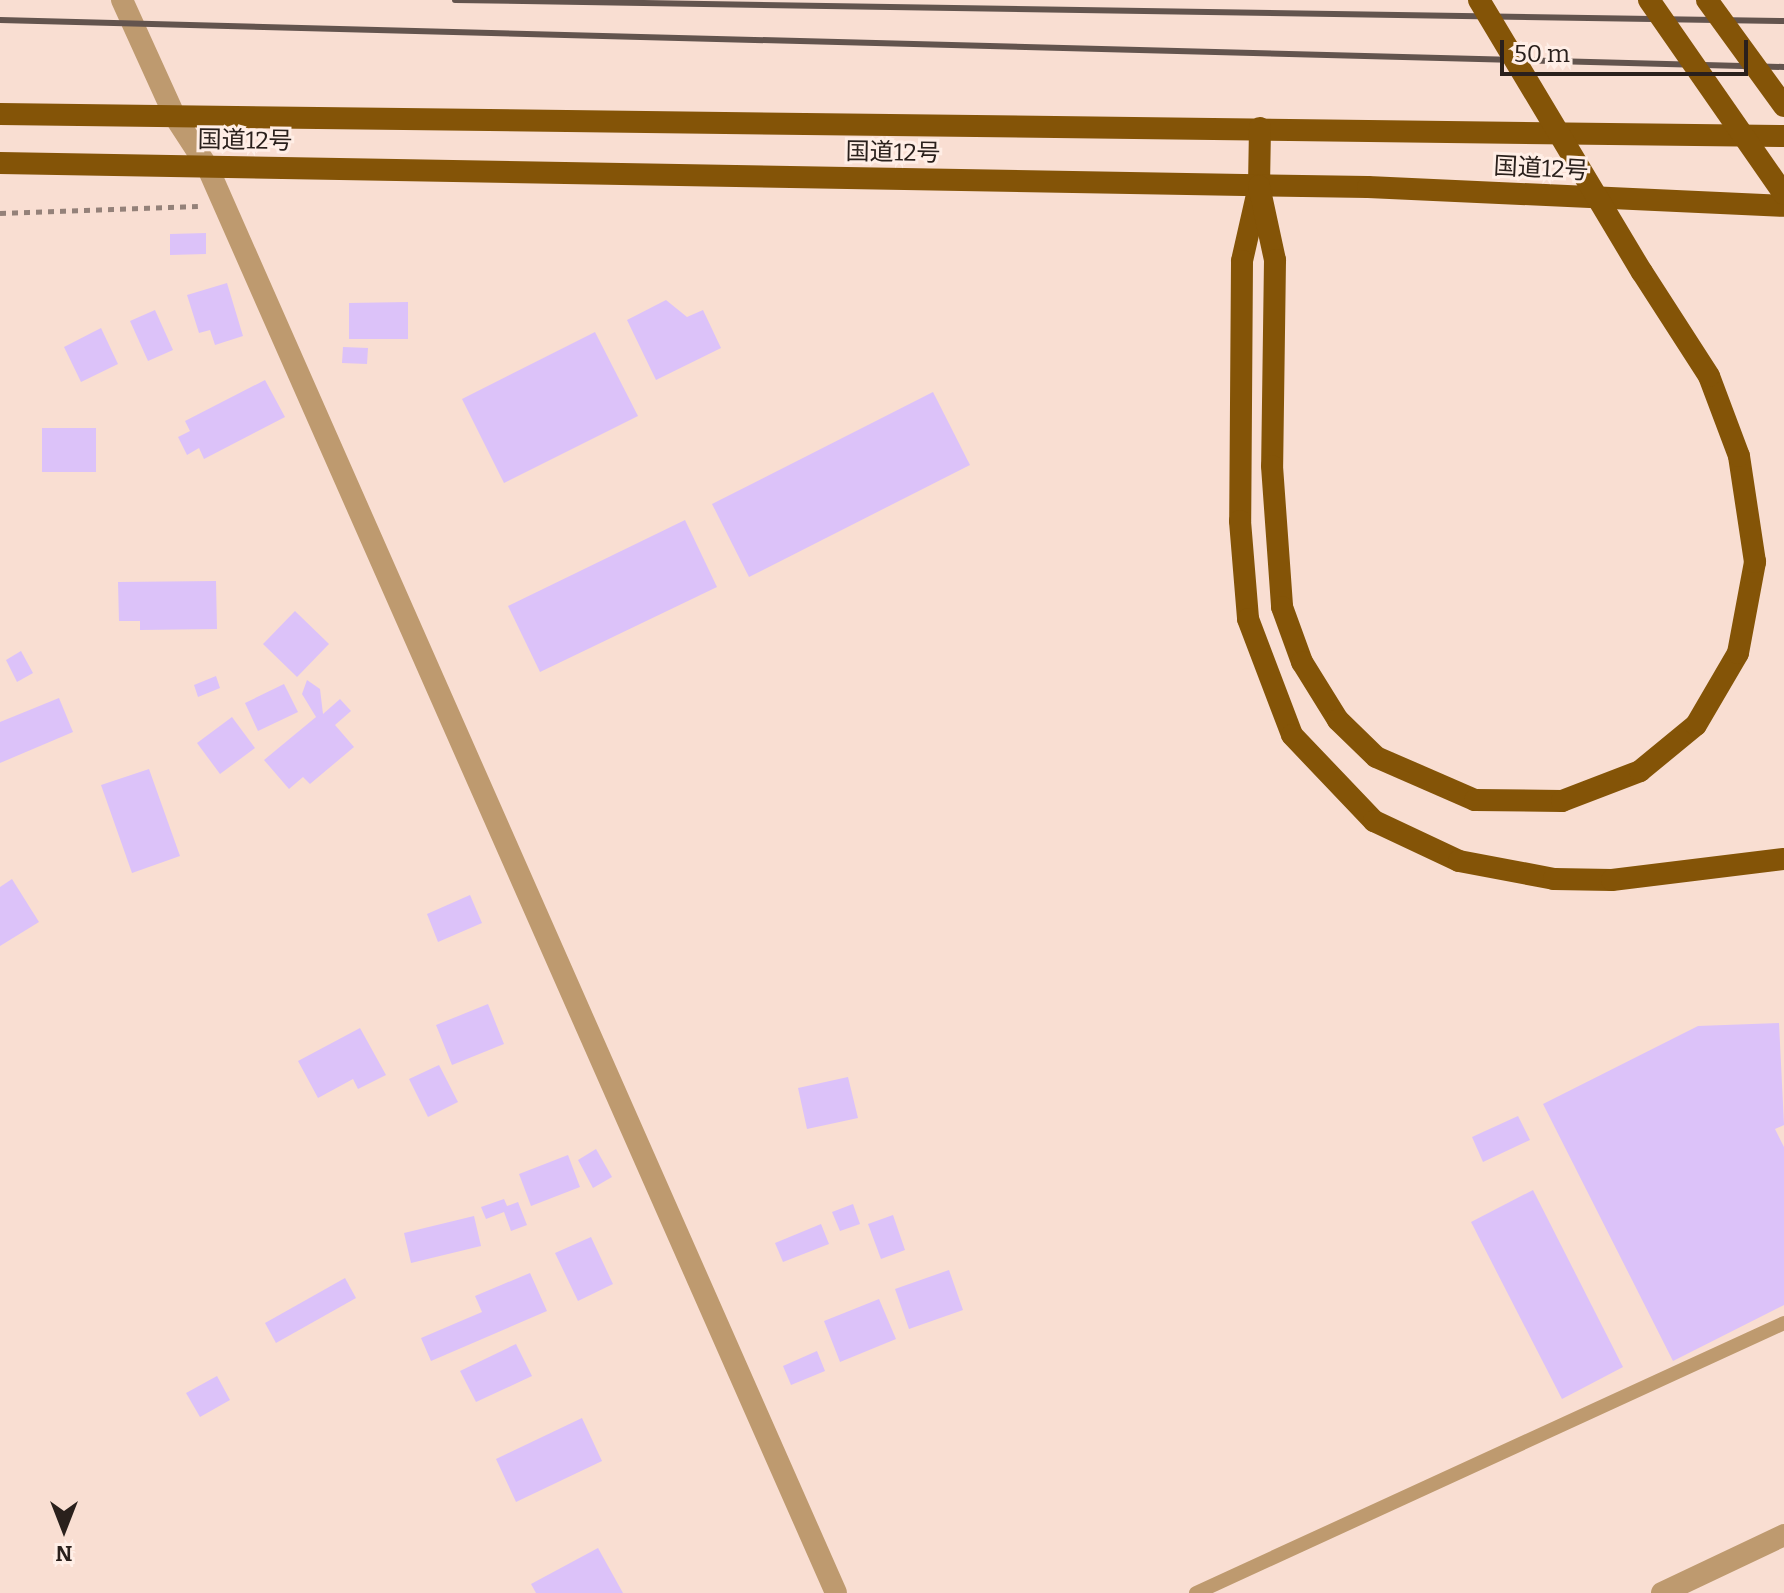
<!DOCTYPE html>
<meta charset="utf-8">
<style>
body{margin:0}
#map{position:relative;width:1784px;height:1593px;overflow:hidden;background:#f9ded2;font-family:Bitter,"Noto Sans JP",serif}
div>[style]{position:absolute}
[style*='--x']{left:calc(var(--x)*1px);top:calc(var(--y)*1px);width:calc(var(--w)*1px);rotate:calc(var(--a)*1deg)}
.building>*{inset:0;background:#dcc2f9}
.path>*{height:5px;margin-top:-2.5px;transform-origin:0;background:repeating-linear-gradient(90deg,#948179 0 6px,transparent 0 12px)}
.service>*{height:14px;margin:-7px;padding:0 7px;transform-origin:7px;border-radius:7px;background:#be9a6f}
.minor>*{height:22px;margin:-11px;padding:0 11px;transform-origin:11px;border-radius:11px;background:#be9a6f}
.tertiary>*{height:22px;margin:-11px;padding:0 11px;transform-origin:11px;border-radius:11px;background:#be9a6f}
.trunk>*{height:22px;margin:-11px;padding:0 11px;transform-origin:11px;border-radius:11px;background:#845407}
.rail>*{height:6px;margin:-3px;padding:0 3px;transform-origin:3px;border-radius:3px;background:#63544e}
.trunk-bridge>*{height:22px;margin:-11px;padding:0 11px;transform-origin:11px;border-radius:11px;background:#845407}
span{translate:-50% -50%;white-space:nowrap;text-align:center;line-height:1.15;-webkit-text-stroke:6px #ffeee6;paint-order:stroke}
.street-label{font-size:24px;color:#2a201c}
.north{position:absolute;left:24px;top:1489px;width:80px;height:80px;-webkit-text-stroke:6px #ffeee6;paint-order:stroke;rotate:180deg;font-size:22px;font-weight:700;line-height:32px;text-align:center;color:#2a201c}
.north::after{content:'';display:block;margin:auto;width:28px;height:36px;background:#2a201c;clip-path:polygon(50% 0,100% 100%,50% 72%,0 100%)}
.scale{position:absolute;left:1500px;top:40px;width:248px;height:36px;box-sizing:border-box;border:4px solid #2a201c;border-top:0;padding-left:10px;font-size:24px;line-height:28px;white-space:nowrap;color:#2a201c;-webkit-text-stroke:6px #ffeee6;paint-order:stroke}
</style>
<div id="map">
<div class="building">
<i style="clip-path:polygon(206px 233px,206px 254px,170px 255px,170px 234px)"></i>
<i style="clip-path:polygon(227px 283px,243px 336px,215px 345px,210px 330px,199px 333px,187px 295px)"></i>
<i style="clip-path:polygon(666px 300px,687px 317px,703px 310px,721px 348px,656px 380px,627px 320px)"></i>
<i style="clip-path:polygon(408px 302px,408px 339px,349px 339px,349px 303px)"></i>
<i style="clip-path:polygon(155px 310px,173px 350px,148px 361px,130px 321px)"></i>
<i style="clip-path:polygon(101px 328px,118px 364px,81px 382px,64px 347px)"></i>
<i style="clip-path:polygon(595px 332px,638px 416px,504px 483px,462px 399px)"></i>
<i style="clip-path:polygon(343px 347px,368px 348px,367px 364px,342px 363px)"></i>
<i style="clip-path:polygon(265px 380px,285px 417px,204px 459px,199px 448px,187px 455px,178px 437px,190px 431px,185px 421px)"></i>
<i style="clip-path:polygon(933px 392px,970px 465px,749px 577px,712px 504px)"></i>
<i style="clip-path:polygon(42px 428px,96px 428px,96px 472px,42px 472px)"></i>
<i style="clip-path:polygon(685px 520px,717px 587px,540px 672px,508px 606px)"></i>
<i style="clip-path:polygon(216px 581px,217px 629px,140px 630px,140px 621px,119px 621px,118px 582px)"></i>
<i style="clip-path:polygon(295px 611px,329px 644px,297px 677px,263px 644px)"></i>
<i style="clip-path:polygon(21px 651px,33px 673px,17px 682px,6px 660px)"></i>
<i style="clip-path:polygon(216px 676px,220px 688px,198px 697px,194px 685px)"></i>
<i style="clip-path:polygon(307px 680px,320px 689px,323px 714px,340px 699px,351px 711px,335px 725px,354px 747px,310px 784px,303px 777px,289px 789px,264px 760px,316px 717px,302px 694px)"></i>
<i style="clip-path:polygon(284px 684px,298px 712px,258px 731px,245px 703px)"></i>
<i style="clip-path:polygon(59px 698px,73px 732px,0 763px,0 722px)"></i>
<i style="clip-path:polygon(232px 717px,255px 748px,220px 774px,197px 743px)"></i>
<i style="clip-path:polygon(149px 769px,180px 856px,132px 873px,101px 785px)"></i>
<i style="clip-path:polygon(12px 879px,39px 922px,0 946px,0 887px)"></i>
<i style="clip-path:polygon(470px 895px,482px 923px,438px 942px,427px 914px)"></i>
<i style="clip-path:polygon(488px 1004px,504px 1044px,452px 1065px,436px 1025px)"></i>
<i style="clip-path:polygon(1779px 1023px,1784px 1125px,1775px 1129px,1784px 1147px,1784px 1305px,1673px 1361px,1543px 1104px,1698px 1026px)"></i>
<i style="clip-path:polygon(360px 1028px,386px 1075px,358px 1089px,353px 1079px,318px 1098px,298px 1061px)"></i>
<i style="clip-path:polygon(439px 1065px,458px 1102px,428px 1117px,409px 1079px)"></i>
<i style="clip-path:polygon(848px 1077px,858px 1118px,807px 1129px,798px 1088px)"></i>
<i style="clip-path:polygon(1518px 1116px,1530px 1140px,1483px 1162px,1472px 1137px)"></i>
<i style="clip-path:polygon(596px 1149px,612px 1177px,593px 1188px,578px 1160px)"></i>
<i style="clip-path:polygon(568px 1155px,580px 1187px,531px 1206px,519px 1174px)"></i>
<i style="clip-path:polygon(1533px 1190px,1623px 1367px,1562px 1399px,1471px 1222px)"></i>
<i style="clip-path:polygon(504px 1199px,507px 1206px,518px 1202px,527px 1225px,511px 1231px,504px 1212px,486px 1219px,481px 1207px)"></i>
<i style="clip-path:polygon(853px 1204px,860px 1224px,840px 1231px,832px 1212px)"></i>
<i style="clip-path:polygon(893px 1215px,905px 1250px,881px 1259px,868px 1224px)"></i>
<i style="clip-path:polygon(474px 1216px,481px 1246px,411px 1263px,404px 1233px)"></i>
<i style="clip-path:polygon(821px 1224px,829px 1244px,783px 1262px,775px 1243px)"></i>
<i style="clip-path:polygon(591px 1237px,613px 1284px,578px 1301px,555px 1253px)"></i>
<i style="clip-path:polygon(949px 1270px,963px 1310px,909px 1329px,895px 1289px)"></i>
<i style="clip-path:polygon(530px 1273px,547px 1311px,431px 1361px,421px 1338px,482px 1312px,475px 1296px)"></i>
<i style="clip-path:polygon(345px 1278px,356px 1298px,276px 1343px,265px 1323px)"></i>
<i style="clip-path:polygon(879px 1299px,896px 1339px,840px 1362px,824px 1321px)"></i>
<i style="clip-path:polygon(516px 1344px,532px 1376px,476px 1402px,460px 1371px)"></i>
<i style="clip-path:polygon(817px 1351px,825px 1371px,791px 1385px,783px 1366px)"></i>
<i style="clip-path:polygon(217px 1376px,230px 1400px,200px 1417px,186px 1393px)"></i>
<i style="clip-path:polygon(582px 1418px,602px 1461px,516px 1502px,496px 1459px)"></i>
<i style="clip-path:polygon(598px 1548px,623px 1593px,536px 1593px,531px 1584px)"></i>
</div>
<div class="path">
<i style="--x:0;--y:213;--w:198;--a:-2"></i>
</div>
<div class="service">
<i style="--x:1196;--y:1593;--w:647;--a:-24.66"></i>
</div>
<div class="minor">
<i style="--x:207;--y:166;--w:1559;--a:66.21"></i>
<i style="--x:1662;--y:1593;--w:135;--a:-25.4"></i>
</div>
<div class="tertiary">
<i style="--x:122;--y:0;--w:128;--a:65.6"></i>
<i style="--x:175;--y:117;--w:59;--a:56.9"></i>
</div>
<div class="trunk">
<i style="--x:0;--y:114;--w:1784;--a:0.71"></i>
<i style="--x:1260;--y:128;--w:58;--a:91"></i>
<i style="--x:1259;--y:186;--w:77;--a:102.8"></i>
<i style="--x:1242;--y:261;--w:260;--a:90.4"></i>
<i style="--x:1240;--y:521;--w:98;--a:85.3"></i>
<i style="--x:1248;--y:619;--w:124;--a:69.2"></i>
<i style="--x:1292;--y:735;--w:119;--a:46.4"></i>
<i style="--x:1374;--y:821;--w:94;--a:25.2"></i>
<i style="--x:1459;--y:861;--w:97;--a:10.7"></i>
<i style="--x:1554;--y:879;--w:58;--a:1"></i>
<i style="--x:1612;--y:880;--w:173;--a:-7"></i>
<i style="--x:0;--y:163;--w:1368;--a:1.01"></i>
<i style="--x:1368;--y:187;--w:416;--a:2.6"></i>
<i style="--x:1259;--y:186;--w:76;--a:77.8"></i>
<i style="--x:1275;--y:260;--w:206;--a:90.8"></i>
<i style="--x:1272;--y:466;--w:141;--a:85.9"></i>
<i style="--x:1282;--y:607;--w:59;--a:70"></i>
<i style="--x:1302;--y:662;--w:68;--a:58.2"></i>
<i style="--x:1338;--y:720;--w:53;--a:44.2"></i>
<i style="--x:1376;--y:757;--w:108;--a:23.5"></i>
<i style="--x:1475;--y:800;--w:87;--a:0.7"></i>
<i style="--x:1562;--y:801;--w:84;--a:-21"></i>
<i style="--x:1640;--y:771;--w:72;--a:-39.4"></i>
<i style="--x:1696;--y:725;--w:83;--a:-59.7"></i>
<i style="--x:1738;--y:653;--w:93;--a:-79.4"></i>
<i style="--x:1755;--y:562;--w:107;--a:-98.6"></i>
<i style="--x:1739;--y:456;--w:85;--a:-110.6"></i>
<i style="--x:1709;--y:376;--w:124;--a:-122.8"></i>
</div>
<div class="rail">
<i style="--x:455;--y:0;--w:1329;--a:0.91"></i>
<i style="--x:0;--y:20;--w:1785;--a:1.51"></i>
</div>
<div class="trunk-bridge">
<i style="--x:1479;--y:0;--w:317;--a:59.1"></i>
<i style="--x:1649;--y:0;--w:236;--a:55.2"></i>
<i style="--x:1707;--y:0;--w:131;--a:54"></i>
</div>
<div class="street-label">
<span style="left:245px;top:141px;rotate:1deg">国道12号</span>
<span style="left:893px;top:153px;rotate:1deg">国道12号</span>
<span style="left:1541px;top:169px;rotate:3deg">国道12号</span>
</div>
<div class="north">N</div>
<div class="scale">50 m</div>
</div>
